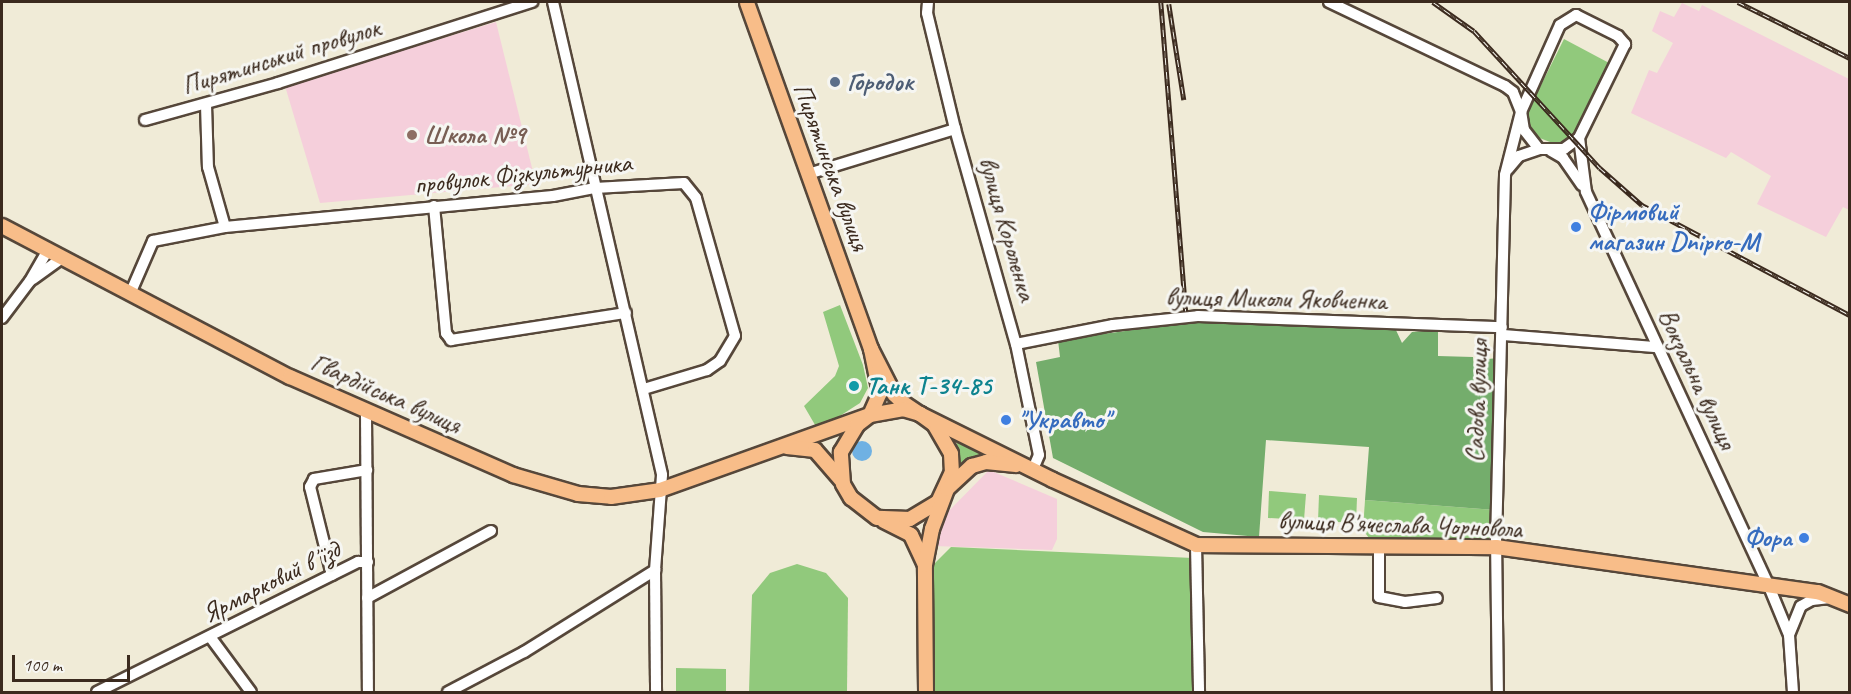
<!DOCTYPE html>
<meta charset="utf-8">
<style>
body{margin:0}
#map{position:relative;width:1851px;height:694px;overflow:hidden;background:#f0ebd7;font-family:Caveat,sans-serif}
div>[style]{position:absolute}
[style*='--x']{left:calc(var(--x)*1px);top:calc(var(--y)*1px);width:calc(var(--w)*1px);rotate:calc(var(--a)*1deg)}
.built>*{inset:0;background:#f5cfdb}
.green>*{inset:0;background:#91c97c}
.forest>*{inset:0;background:#74ad6c}
.water>*{inset:0;background:#6fb1e3}
.round{border-radius:50%}
.roads{filter:drop-shadow(2px 0 #56473a) drop-shadow(-2px 0 #56473a) drop-shadow(0 2px #56473a) drop-shadow(0 -2px #56473a)}
.minor>*{height:10px;margin:-5px;padding:0 5px;transform-origin:5px;border-radius:5px;background:#fff}
.major>*{height:14px;margin:-7px;padding:0 7px;transform-origin:7px;border-radius:7px;background:#f8bd89}
.rail>*{height:4.5px;margin-top:-2.25px;transform-origin:0;background:repeating-linear-gradient(90deg,#f6f6f2 0 7px,#3b2a1e 0 14px);box-sizing:border-box;border-block:2px solid #3b2a1e}
.dots>*{width:16px;height:16px;translate:-50% -50%;box-sizing:border-box;border:3px solid #f6f6f2;border-radius:50%}
span{translate:-50% -50%;white-space:nowrap;text-align:center;line-height:1.15;-webkit-text-stroke:6px #f6f6f2;paint-order:stroke}
.street-label{font-size:26px;color:#3b2a1e}
.service-label{font-size:26px;color:#4e5e75;font-weight:700}
.left{translate:0 -50%;text-align:left}
.education-label{font-size:26px;color:#785e54;font-weight:700}
.shop-label{font-size:26px;color:#366cbe;font-weight:700}
.right{translate:-100% -50%;text-align:right}
.culture-label{font-size:26px;color:#0d838f;font-weight:700}
.frame{position:absolute;inset:0;border:3px solid #3b2a1e;pointer-events:none}
.scale{position:absolute;left:12px;top:655px;width:118px;height:27px;box-sizing:border-box;border:3px solid #3b2a1e;border-top:0;padding-left:8px;font-size:18px;line-height:21px;white-space:nowrap;color:#3b2a1e;-webkit-text-stroke:4px #f6f6f2;paint-order:stroke}
</style>
<div id="map">
<div class="built">
<i style="clip-path:polygon(1682px 3px,1699px 11px,1702px 5px,1849px 79px,1849px 210px,1843px 207px,1826px 237px,1757px 204px,1771px 176px,1731px 152px,1726px 158px,1631px 113px,1649px 70px,1657px 73px,1673px 43px,1652px 31px,1660px 11px,1674px 17px)"></i>
<i style="clip-path:polygon(496px 22px,536px 184px,320px 203px,285px 86px)"></i>
<i style="clip-path:polygon(989px 470px,1057px 499px,1057px 539px,1052px 550px,933px 546px,939px 521px)"></i>
</div>
<div class="green">
<i style="clip-path:polygon(1564px 39px,1611px 64px,1575px 135px,1563px 143px,1550px 142px,1537px 137px,1530px 127px,1527px 113px)"></i>
<i style="clip-path:polygon(840px 305px,863px 365px,868px 388px,860px 403px,818px 430px,804px 406px,835px 376px,839px 366px,823px 312px)"></i>
<i style="clip-path:polygon(956px 439px,991px 458px,956px 472px,959px 462px)"></i>
<i style="clip-path:polygon(1269px 491px,1306px 494px,1304px 520px,1268px 518px)"></i>
<i style="clip-path:polygon(1319px 495px,1357px 498px,1356px 523px,1318px 521px)"></i>
<i style="clip-path:polygon(1365px 500px,1495px 510px,1493px 539px,1369px 538px,1363px 530px)"></i>
<i style="clip-path:polygon(951px 547px,1193px 558px,1194px 692px,933px 692px,931px 567px)"></i>
<i style="clip-path:polygon(797px 564px,826px 573px,848px 598px,847px 692px,749px 692px,752px 595px,770px 573px)"></i>
<i style="clip-path:polygon(676px 668px,726px 669px,726px 692px,676px 692px)"></i>
</div>
<div class="forest">
<i style="clip-path:polygon(1200px 321px,1395px 328px,1402px 343px,1412px 332px,1438px 330px,1438px 356px,1473px 357px,1474px 367px,1487px 368px,1488px 359px,1498px 358px,1495px 510px,1365px 500px,1369px 447px,1266px 440px,1259px 537px,1203px 532px,1053px 458px,1036px 362px,1060px 357px,1058px 340px)"></i>
</div>
<div class="water">
<i class="round" style="left:852px;top:441px;width:20px;height:20px"></i>
</div>
<div class="roads">
<div class="minor">
<i style="--x:553;--y:2;--w:485;--a:77"></i>
<i style="--x:662;--y:475;--w:95;--a:94.2"></i>
<i style="--x:655;--y:570;--w:122;--a:89.5"></i>
<i style="--x:928;--y:2;--w:11;--a:95"></i>
<i style="--x:927;--y:13;--w:119;--a:76.4"></i>
<i style="--x:955;--y:129;--w:223;--a:74.2"></i>
<i style="--x:1016;--y:344;--w:113;--a:78.3"></i>
<i style="--x:1039;--y:455;--w:15;--a:113"></i>
<i style="--x:1329;--y:2;--w:195;--a:25.5"></i>
<i style="--x:1505;--y:86;--w:10;--a:37"></i>
<i style="--x:1513;--y:92;--w:22;--a:68"></i>
<i style="--x:1521;--y:112;--w:65;--a:104.3"></i>
<i style="--x:1505;--y:175;--w:362;--a:91.4"></i>
<i style="--x:1496;--y:537;--w:155;--a:89.3"></i>
<i style="--x:206;--y:105;--w:62;--a:88.2"></i>
<i style="--x:208;--y:167;--w:62;--a:74.2"></i>
<i style="--x:145;--y:120;--w:138;--a:-15.5"></i>
<i style="--x:278;--y:83;--w:267;--a:-17.7"></i>
<i style="--x:1579;--y:138;--w:19;--a:144"></i>
<i style="--x:1564;--y:149;--w:25;--a:180"></i>
<i style="--x:1539;--y:149;--w:24;--a:-128"></i>
<i style="--x:1524;--y:130;--w:18;--a:-99"></i>
<i style="--x:1521;--y:112;--w:95;--a:-65.9"></i>
<i style="--x:1560;--y:25;--w:19;--a:-32"></i>
<i style="--x:1576;--y:15;--w:47;--a:26.6"></i>
<i style="--x:1618;--y:36;--w:11;--a:49"></i>
<i style="--x:1625;--y:44;--w:105;--a:116.1"></i>
<i style="--x:1579;--y:138;--w:54;--a:82.6"></i>
<i style="--x:1586;--y:192;--w:432;--a:65.1"></i>
<i style="--x:1768;--y:584;--w:55;--a:67.6"></i>
<i style="--x:1789;--y:635;--w:57;--a:86"></i>
<i style="--x:1551;--y:151;--w:14;--a:30"></i>
<i style="--x:1563;--y:158;--w:33;--a:55"></i>
<i style="--x:1508;--y:169;--w:17;--a:-50"></i>
<i style="--x:1519;--y:156;--w:21;--a:-19"></i>
<i style="--x:808;--y:174;--w:154;--a:-17"></i>
<i style="--x:434;--y:206;--w:128;--a:84.6"></i>
<i style="--x:446;--y:333;--w:9;--a:54"></i>
<i style="--x:451;--y:340;--w:177;--a:-8.8"></i>
<i style="--x:33;--y:279;--w:36;--a:-36"></i>
<i style="--x:130;--y:294;--w:58;--a:-66.5"></i>
<i style="--x:153;--y:241;--w:73;--a:-11"></i>
<i style="--x:225;--y:227;--w:329;--a:-5.4"></i>
<i style="--x:553;--y:196;--w:43;--a:-10.8"></i>
<i style="--x:595;--y:188;--w:89;--a:-3.2"></i>
<i style="--x:684;--y:183;--w:19;--a:51"></i>
<i style="--x:696;--y:198;--w:143;--a:74.2"></i>
<i style="--x:735;--y:336;--w:29;--a:121"></i>
<i style="--x:720;--y:361;--w:16;--a:145"></i>
<i style="--x:707;--y:370;--w:66;--a:163.2"></i>
<i style="--x:2;--y:318;--w:46;--a:-52.9"></i>
<i style="--x:30;--y:281;--w:34;--a:-60"></i>
<i style="--x:1502;--y:335;--w:154;--a:4.5"></i>
<i style="--x:1016;--y:344;--w:99;--a:-11.1"></i>
<i style="--x:1113;--y:325;--w:85;--a:-6"></i>
<i style="--x:1198;--y:316;--w:304;--a:2.1"></i>
<i style="--x:366;--y:414;--w:278;--a:89.6"></i>
<i style="--x:1196;--y:545;--w:147;--a:88.8"></i>
<i style="--x:1379;--y:546;--w:51;--a:90"></i>
<i style="--x:1379;--y:597;--w:26;--a:11"></i>
<i style="--x:1405;--y:602;--w:32;--a:-7"></i>
<i style="--x:332;--y:575;--w:91;--a:-104"></i>
<i style="--x:310;--y:487;--w:9;--a:-63"></i>
<i style="--x:314;--y:479;--w:54;--a:-9.6"></i>
<i style="--x:367;--y:598;--w:141;--a:-28.4"></i>
<i style="--x:1789;--y:635;--w:31;--a:-68"></i>
<i style="--x:1801;--y:606;--w:13;--a:-29"></i>
<i style="--x:1812;--y:600;--w:18;--a:-6"></i>
<i style="--x:211;--y:638;--w:67;--a:53.5"></i>
<i style="--x:97;--y:692;--w:292;--a:-26.5"></i>
<i style="--x:358;--y:562;--w:10;--a:0"></i>
<i style="--x:448;--y:692;--w:86;--a:-27.8"></i>
<i style="--x:524;--y:652;--w:155;--a:-32"></i>
</div>
<div class="major">
<i style="--x:2;--y:226;--w:325;--a:27.7"></i>
<i style="--x:290;--y:377;--w:244;--a:23.7"></i>
<i style="--x:513;--y:475;--w:68;--a:16.3"></i>
<i style="--x:578;--y:494;--w:33;--a:5"></i>
<i style="--x:611;--y:497;--w:49;--a:-8.1"></i>
<i style="--x:660;--y:490;--w:223;--a:-19.7"></i>
<i style="--x:870;--y:415;--w:24;--a:-66"></i>
<i style="--x:880;--y:393;--w:45;--a:-101.6"></i>
<i style="--x:871;--y:349;--w:368;--a:-109.7"></i>
<i style="--x:871;--y:349;--w:51;--a:62.9"></i>
<i style="--x:894;--y:394;--w:11;--a:45"></i>
<i style="--x:902;--y:402;--w:22;--a:34"></i>
<i style="--x:920;--y:414;--w:17;--a:36"></i>
<i style="--x:934;--y:424;--w:34;--a:60"></i>
<i style="--x:951;--y:454;--w:18;--a:87"></i>
<i style="--x:952;--y:472;--w:33;--a:115"></i>
<i style="--x:938;--y:502;--w:33;--a:149"></i>
<i style="--x:910;--y:519;--w:33;--a:-178"></i>
<i style="--x:877;--y:518;--w:33;--a:-142"></i>
<i style="--x:851;--y:498;--w:16;--a:-120"></i>
<i style="--x:843;--y:484;--w:32;--a:-94"></i>
<i style="--x:841;--y:452;--w:31;--a:-59"></i>
<i style="--x:857;--y:425;--w:16;--a:-38"></i>
<i style="--x:870;--y:415;--w:34;--a:-10"></i>
<i style="--x:903;--y:409;--w:18;--a:16"></i>
<i style="--x:920;--y:414;--w:148;--a:26.4"></i>
<i style="--x:1053;--y:480;--w:157;--a:24.4"></i>
<i style="--x:1196;--y:545;--w:300;--a:0.4"></i>
<i style="--x:1496;--y:547;--w:325;--a:8"></i>
<i style="--x:1818;--y:592;--w:35;--a:22"></i>
<i style="--x:787;--y:447;--w:28;--a:6"></i>
<i style="--x:815;--y:450;--w:40;--a:49"></i>
<i style="--x:884;--y:521;--w:30;--a:27"></i>
<i style="--x:911;--y:535;--w:31;--a:65"></i>
<i style="--x:926;--y:692;--w:127;--a:-90.5"></i>
<i style="--x:925;--y:565;--w:37;--a:-79"></i>
<i style="--x:932;--y:529;--w:43;--a:-69.4"></i>
<i style="--x:947;--y:489;--w:34;--a:-43"></i>
<i style="--x:972;--y:466;--w:15;--a:-16"></i>
<i style="--x:986;--y:462;--w:30;--a:6"></i>
</div>
</div>
<div class="rail">
<i style="--x:1161;--y:2;--w:310;--a:85.4"></i>
<i style="--x:1433;--y:2;--w:50;--a:35.3"></i>
<i style="--x:1474;--y:31;--w:186;--a:47.4"></i>
<i style="--x:1600;--y:168;--w:56;--a:41.4"></i>
<i style="--x:1642;--y:205;--w:235;--a:27.9"></i>
<i style="--x:1738;--y:2;--w:125;--a:26.6"></i>
<i style="--x:1169;--y:4;--w:97;--a:81.1"></i>
</div>
<div class="dots">
<i style="left:835px;top:82px;background:#5c6f8a"></i>
<i style="left:412px;top:135px;background:#8d6e63"></i>
<i style="left:1576px;top:227px;background:#3f7fe0"></i>
<i style="left:854px;top:386px;background:#0f9aa8"></i>
<i style="left:1006px;top:420px;background:#3f7fe0"></i>
<i style="left:1804px;top:538px;background:#3f7fe0"></i>
</div>
<div class="street-label">
<span style="left:281px;top:57px;rotate:-17deg">Пирятинський провулок</span>
<span style="left:831px;top:167px;rotate:70deg">Пирятинська вулиця</span>
<span style="left:523px;top:174px;rotate:-6deg">провулок Фізкультурника</span>
<span style="left:1007px;top:229px;rotate:74deg">вулиця Короленка</span>
<span style="left:1276px;top:299px;rotate:1deg">вулиця Миколи Яковченка</span>
<span style="left:1697px;top:379px;rotate:65deg">Вокзальна вулиця</span>
<span style="left:386px;top:394px;rotate:24deg">Гвардійська вулиця</span>
<span style="left:1477px;top:401px;rotate:-88deg">Садова вулиця</span>
<span style="left:1400px;top:525px;rotate:2deg">вулиця В'ячеслава Чорновола</span>
<span style="left:271px;top:582px;rotate:-27deg">Ярмарковий вʼїзд</span>
</div>
<div class="service-label">
<span class="left" style="left:847px;top:82px">Городок</span>
</div>
<div class="education-label">
<span class="left" style="left:424px;top:135px">Школа №9</span>
</div>
<div class="shop-label">
<span class="left" style="left:1588px;top:227px">Фірмовий<br>магазин Dnipro-M</span>
<span class="left" style="left:1018px;top:420px">"Укравто"</span>
<span class="right" style="left:1792px;top:538px">Фора</span>
</div>
<div class="culture-label">
<span class="left" style="left:866px;top:386px">Танк Т-34-85</span>
</div>
<div class="frame"></div>
<div class="scale">100 m</div>
</div>
